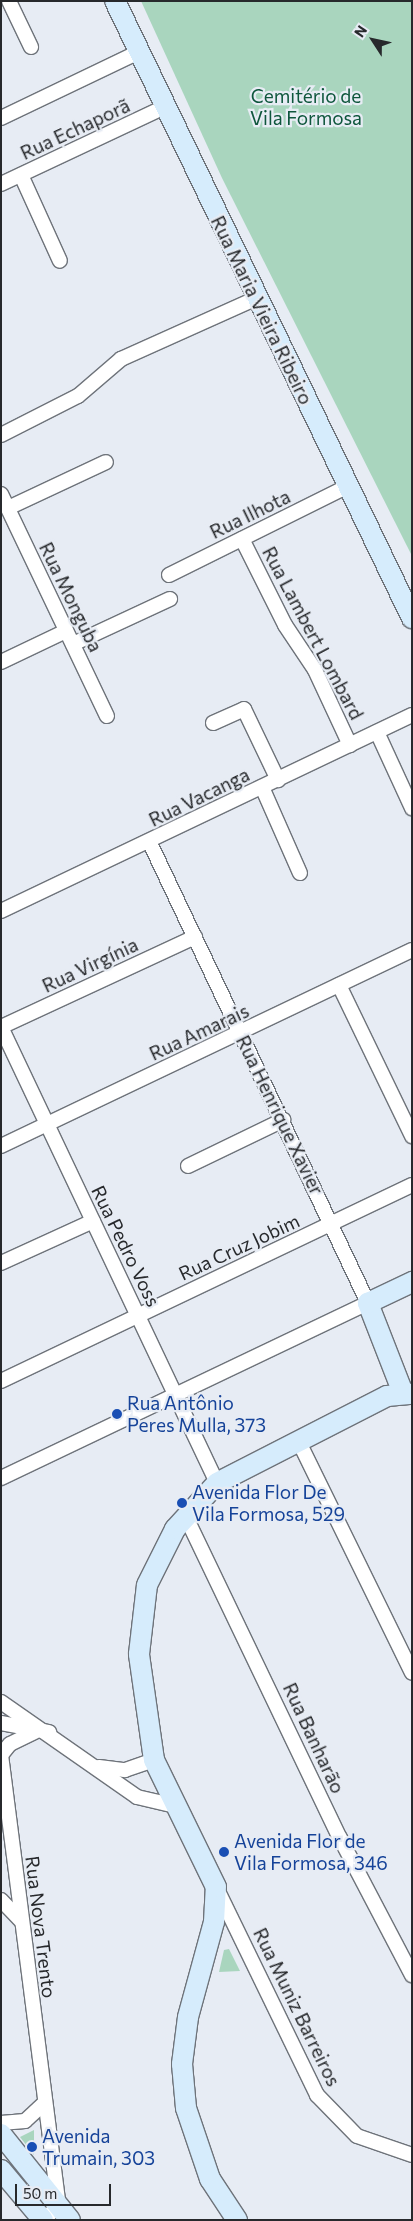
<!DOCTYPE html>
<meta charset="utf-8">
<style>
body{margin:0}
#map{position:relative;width:413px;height:2221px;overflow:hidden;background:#e7ecf4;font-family:Commissioner,sans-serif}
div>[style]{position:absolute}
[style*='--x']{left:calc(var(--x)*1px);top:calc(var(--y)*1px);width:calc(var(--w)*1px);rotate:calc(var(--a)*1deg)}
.green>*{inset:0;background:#a9d5be}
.roads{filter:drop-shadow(1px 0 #6e737a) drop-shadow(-1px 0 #6e737a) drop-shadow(0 1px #6e737a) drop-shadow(0 -1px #6e737a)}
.street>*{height:14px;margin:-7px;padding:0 7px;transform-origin:7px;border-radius:7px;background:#fff}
.secondary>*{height:20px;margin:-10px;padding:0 10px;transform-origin:10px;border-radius:10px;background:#d6ecfc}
.dots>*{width:14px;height:14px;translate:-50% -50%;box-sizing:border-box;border:2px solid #e7ecf4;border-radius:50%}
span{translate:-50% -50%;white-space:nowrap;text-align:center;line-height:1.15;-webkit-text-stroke:4.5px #e7ecf4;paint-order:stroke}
.park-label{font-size:19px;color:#0e563c}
.street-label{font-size:19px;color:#27292c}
.transit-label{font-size:19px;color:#164399}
.left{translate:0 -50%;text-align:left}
.frame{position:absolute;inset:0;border:2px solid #27292c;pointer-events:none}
.north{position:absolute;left:348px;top:15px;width:50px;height:50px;-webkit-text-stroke:4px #e7ecf4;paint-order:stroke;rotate:305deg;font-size:14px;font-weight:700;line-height:20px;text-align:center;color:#27292c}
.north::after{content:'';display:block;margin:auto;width:18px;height:22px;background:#27292c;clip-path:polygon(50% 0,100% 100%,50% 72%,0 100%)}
.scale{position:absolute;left:15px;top:2184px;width:96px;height:22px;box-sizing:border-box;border:2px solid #27292c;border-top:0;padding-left:6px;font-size:15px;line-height:18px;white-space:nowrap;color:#27292c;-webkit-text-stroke:4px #e7ecf4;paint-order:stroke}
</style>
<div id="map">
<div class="green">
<i style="clip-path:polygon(141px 1px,412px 1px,412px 556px,222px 178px)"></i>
<i style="clip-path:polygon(229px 1949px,240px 1971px,219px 1972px,224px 1950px)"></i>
<i style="clip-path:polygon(34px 2130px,34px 2155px,20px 2137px)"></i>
</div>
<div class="roads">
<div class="street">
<i style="--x:9;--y:1;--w:51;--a:64.4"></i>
<i style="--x:1;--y:118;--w:153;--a:-25.6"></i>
<i style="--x:21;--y:175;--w:94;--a:65.6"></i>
<i style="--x:1;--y:184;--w:181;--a:-25.2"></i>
<i style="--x:1;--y:435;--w:86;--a:-26.9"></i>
<i style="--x:78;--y:396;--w:57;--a:-40.7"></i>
<i style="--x:121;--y:359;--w:149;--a:-24.2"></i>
<i style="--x:1;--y:494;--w:246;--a:64.5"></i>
<i style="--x:8;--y:508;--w:108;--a:-25.1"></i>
<i style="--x:242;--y:539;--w:96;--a:63.4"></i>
<i style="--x:285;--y:625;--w:54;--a:56.3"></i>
<i style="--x:315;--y:670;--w:83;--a:65"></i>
<i style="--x:169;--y:575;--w:200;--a:-26.4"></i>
<i style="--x:73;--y:644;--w:107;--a:-24.9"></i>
<i style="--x:1;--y:662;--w:72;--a:-25.5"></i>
<i style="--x:213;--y:723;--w:34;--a:-24"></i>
<i style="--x:244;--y:709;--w:79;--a:64.4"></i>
<i style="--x:377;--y:732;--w:84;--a:65.3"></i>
<i style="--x:262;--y:787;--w:94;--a:66.2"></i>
<i style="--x:1;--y:911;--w:455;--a:-25.5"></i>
<i style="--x:339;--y:985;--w:168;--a:64.2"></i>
<i style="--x:1;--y:1027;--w:505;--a:64.65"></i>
<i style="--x:1;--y:1027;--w:214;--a:-24.9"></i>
<i style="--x:1;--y:1146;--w:455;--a:-25.5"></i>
<i style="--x:188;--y:1166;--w:106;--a:-25.8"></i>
<i style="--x:1;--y:1263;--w:101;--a:-24.5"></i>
<i style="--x:1;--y:1381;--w:455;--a:-25.5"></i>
<i style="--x:298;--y:1440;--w:259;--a:63.9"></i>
<i style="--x:1;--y:1478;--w:407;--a:-25.5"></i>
<i style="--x:368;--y:1303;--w:511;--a:-115.36"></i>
<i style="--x:185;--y:1515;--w:358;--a:64.4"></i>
<i style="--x:340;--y:1838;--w:155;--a:62.3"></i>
<i style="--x:1;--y:1702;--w:166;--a:34.9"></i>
<i style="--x:137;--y:1797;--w:37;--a:13"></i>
<i style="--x:1;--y:1723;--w:49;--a:10.6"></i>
<i style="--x:1;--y:1755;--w:455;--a:82.7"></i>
<i style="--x:59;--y:2206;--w:21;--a:139"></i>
<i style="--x:1;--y:1755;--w:14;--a:-51"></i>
<i style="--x:10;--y:1744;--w:28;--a:-26"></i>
<i style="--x:99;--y:1767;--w:26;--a:7"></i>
<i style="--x:125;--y:1770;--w:31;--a:-19"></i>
<i style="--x:217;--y:1889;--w:229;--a:64.1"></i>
<i style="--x:317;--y:2095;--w:57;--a:45.7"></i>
<i style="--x:357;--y:2136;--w:58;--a:19.1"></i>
<i style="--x:1;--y:1900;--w:29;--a:46"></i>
<i style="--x:1;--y:2123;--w:24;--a:-5"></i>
<i style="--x:25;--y:2121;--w:26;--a:-43"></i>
</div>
<div class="secondary">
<i style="--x:115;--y:1;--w:685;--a:64.3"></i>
<i style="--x:403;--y:1393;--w:97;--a:-111.3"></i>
<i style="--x:368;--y:1303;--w:49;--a:-25.5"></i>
<i style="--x:1;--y:2134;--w:110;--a:51.3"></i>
<i style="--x:1;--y:2170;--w:65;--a:50"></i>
<i style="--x:237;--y:2220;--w:49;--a:-123.4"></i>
<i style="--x:210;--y:2179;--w:75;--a:-108.7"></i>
<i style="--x:186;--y:2108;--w:44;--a:-95.2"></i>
<i style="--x:182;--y:2064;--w:47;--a:-82.7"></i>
<i style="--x:188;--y:2017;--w:98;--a:-74.7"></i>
<i style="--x:214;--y:1922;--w:35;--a:-87"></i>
<i style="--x:216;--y:1887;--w:141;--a:-116"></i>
<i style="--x:154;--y:1760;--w:107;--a:-98.1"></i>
<i style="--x:139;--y:1654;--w:69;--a:-83.4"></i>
<i style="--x:147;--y:1585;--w:63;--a:-63.4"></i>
<i style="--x:175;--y:1529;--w:62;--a:-47.6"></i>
<i style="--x:217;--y:1483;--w:191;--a:-27.1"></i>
<i style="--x:387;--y:1396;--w:25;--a:-5"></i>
</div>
</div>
<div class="dots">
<i style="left:117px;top:1414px;background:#1a4fb4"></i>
<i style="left:182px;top:1503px;background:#1a4fb4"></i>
<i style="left:224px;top:1852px;background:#1a4fb4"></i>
<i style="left:32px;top:2147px;background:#1a4fb4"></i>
</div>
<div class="park-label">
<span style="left:306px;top:107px">Cemitério de<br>Vila Formosa</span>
</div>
<div class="street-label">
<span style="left:75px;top:129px;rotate:-25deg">Rua Echaporã</span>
<span style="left:262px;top:310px;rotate:64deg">Rua Maria Vieira Ribeiro</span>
<span style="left:250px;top:514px;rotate:-26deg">Rua Ilhota</span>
<span style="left:71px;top:597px;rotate:64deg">Rua Monguba</span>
<span style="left:313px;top:633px;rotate:62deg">Rua Lambert Lombard</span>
<span style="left:199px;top:797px;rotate:-26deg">Rua Vacanga</span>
<span style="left:90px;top:965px;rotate:-25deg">Rua Virgínia</span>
<span style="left:199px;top:1032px;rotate:-25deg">Rua Amarais</span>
<span style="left:280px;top:1115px;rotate:64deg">Rua Henrique Xavier</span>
<span style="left:126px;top:1246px;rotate:64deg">Rua Pedro Voss</span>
<span style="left:239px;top:1247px;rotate:-25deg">Rua Cruz Jobim</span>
<span style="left:314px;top:1738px;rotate:65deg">Rua Banharão</span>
<span style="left:41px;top:1927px;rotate:83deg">Rua Nova Trento</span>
<span style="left:297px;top:2007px;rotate:64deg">Rua Muniz Barreiros</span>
</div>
<div class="transit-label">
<span class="left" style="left:127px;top:1414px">Rua Antônio<br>Peres Mulla, 373</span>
<span class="left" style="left:192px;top:1503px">Avenida Flor De<br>Vila Formosa, 529</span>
<span class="left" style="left:234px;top:1852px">Avenida Flor de<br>Vila Formosa, 346</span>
<span class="left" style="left:42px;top:2147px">Avenida<br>Trumain, 303</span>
</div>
<div class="frame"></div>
<div class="north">N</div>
<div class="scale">50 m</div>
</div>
